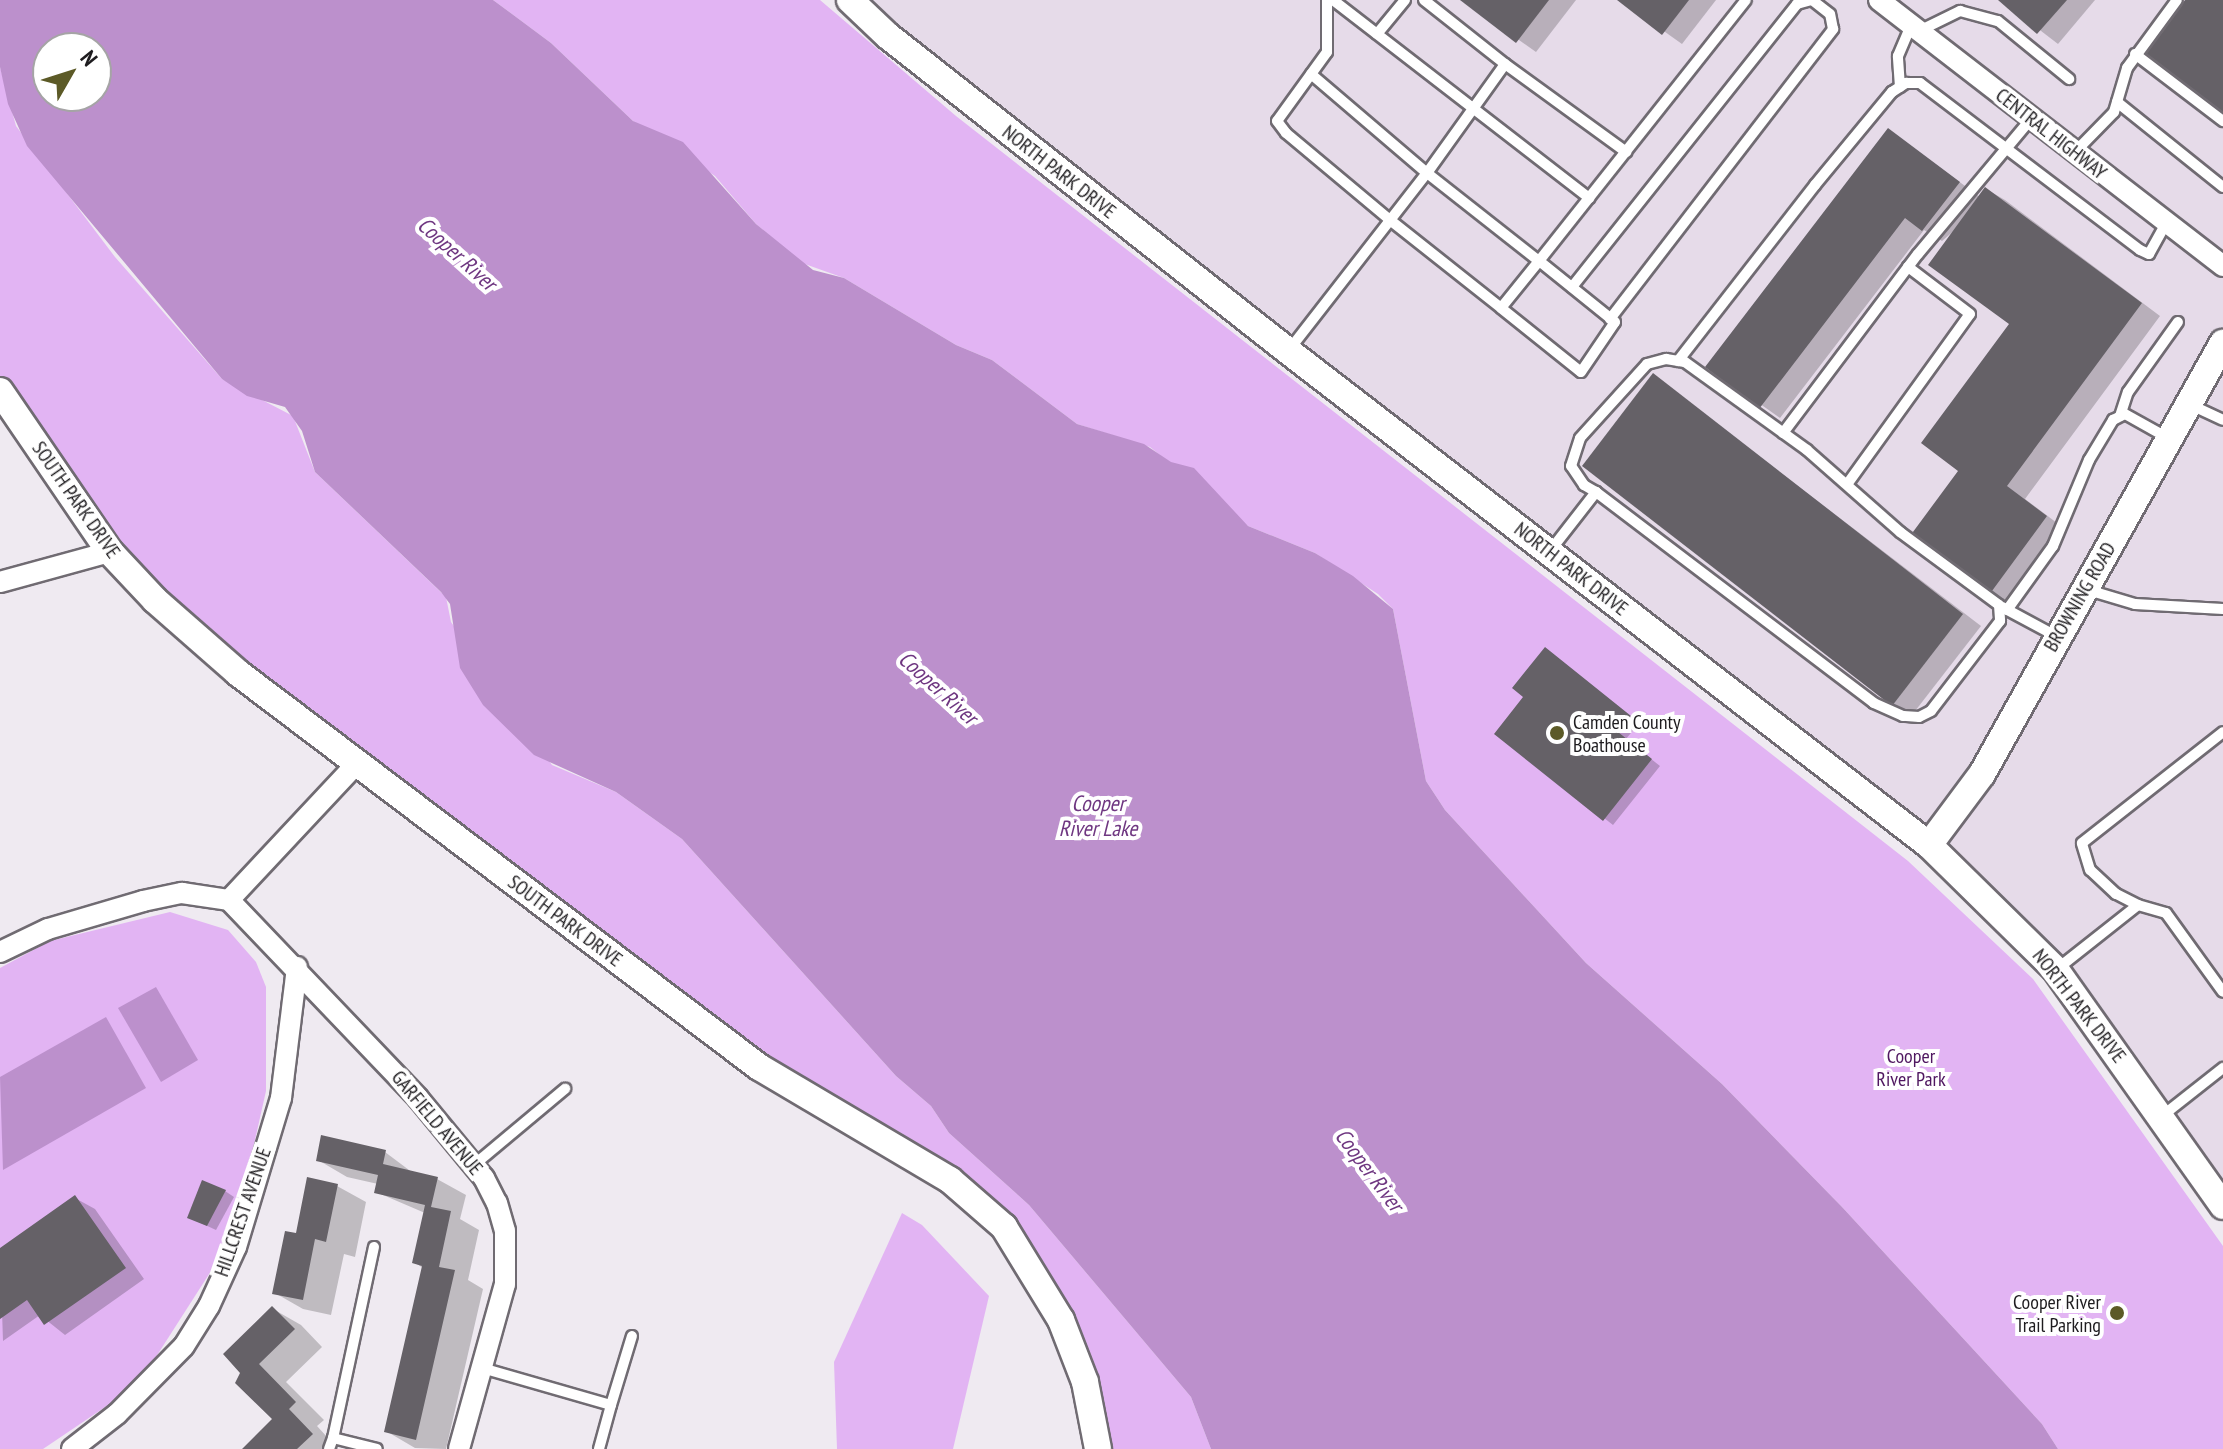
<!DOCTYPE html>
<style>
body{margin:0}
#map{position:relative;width:2223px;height:1449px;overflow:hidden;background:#efeaf1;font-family:"PT Sans Narrow",sans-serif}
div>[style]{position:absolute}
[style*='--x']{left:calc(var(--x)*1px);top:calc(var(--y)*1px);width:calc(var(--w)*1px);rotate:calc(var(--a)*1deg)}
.built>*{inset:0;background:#e6dbe9}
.green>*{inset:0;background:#e2b4f3}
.water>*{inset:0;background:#bc90cc}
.shadow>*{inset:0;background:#0003}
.building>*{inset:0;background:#656167}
.roads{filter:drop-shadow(2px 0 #706b72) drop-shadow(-2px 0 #706b72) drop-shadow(0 2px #706b72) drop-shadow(0 -2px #706b72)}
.service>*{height:10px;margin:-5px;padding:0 5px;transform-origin:5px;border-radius:5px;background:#fff}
.minor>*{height:20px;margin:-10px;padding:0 10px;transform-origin:10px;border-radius:10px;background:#fff}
.tertiary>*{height:26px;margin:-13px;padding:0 13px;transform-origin:13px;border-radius:13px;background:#fff}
.dots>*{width:22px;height:22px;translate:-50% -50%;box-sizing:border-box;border:4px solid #fff;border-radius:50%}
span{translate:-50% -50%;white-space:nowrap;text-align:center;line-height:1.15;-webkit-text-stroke:8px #fff;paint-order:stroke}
.street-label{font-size:20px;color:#1e1c1f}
.poi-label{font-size:20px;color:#1e1c1f}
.left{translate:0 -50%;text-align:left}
.right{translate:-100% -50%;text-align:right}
.park-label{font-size:20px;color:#4f1760}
.water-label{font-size:22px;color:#6f3781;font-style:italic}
.north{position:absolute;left:32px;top:32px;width:80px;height:80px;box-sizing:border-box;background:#fff;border:2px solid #a5a4a5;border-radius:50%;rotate:51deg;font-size:22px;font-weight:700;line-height:32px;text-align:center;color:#1e1c1f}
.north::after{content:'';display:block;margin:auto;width:28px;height:36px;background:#5c5a27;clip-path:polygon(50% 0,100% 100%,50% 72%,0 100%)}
</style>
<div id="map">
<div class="built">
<i style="clip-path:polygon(850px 0,2223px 0,2223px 1206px,2004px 914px)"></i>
</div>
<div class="green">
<i style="clip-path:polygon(493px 0,820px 0,956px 116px,1908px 861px,2033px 979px,2223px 1246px,2223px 1449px,2058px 1449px,2042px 1424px,1843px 1208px,1722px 1084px,1586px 963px,1445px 810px,1426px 781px,1393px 609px,1378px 594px,1315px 553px,1248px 526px,1150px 447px,1077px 424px,992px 360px,956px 345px,844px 278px,802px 263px,756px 224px,715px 176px,633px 121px,551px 43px)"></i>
<i style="clip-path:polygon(0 67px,16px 126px,115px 257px,222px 379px,293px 416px,315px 472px,446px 597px,451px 622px,552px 765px,616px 792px,682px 839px,896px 1076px,931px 1106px,949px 1133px,1029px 1205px,1191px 1397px,1211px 1449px,1098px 1449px,1085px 1382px,1004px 1227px,759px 1067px,155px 600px,0 391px)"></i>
<i style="clip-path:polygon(170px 912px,228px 930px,256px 962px,266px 987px,266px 1091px,245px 1184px,220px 1257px,154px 1360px,120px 1397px,43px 1449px,0 1449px,0 968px,50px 941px)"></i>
<i style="clip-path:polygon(902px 1213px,922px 1225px,989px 1296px,953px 1449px,837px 1449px,834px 1362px)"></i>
</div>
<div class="water">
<i style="clip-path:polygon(evenodd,0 0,493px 0,551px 43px,633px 121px,683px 142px,756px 224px,813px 270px,844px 278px,956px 345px,992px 360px,1077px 424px,1144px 444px,1171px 462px,1194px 468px,1248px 526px,1315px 553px,1353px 576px,1393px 609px,1426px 781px,1445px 810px,1586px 963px,1722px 1084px,1843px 1208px,2042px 1424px,2058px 1449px,1211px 1449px,1191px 1397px,1029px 1205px,949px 1133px,931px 1106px,896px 1076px,682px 839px,616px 792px,534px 755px,483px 705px,460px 668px,450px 604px,441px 592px,315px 472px,302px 431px,285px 407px,247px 396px,222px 379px,27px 146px,8px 104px,0 67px,0 0,96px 48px,96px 96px,48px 96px,48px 48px,96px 48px)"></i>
<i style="clip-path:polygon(156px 987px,198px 1060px,161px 1082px,118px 1008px)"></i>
<i style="clip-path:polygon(106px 1017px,146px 1088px,3px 1170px,0 1077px)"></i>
</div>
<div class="shadow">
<i style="clip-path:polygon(1463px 0,1576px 0,1536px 52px)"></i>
<i style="clip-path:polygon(1620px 0,1716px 0,1682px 44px)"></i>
<i style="clip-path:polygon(2001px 0,2095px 0,2058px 44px)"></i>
<i style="clip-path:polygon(1889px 130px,1980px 197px,1986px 189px,2005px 200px,2160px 316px,2025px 499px,2065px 529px,2009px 605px,1990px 593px,1961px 470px,2012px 324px,1956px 229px,1942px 241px,1924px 230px,1780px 418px,1708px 367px)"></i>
<i style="clip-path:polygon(1654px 376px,1981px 626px,1912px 715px,1893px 704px)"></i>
<i style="clip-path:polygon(1554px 655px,1639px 723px,1626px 739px,1660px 766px,1613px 825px,1497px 734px)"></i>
<i style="clip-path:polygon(385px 1152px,413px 1173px,437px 1179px,466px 1195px,460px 1219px,479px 1230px,468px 1280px,483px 1289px,446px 1449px,415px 1448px,386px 1431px,423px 1268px,414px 1262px,425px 1213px,376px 1192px,378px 1184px,347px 1177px,318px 1160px)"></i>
<i style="clip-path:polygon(337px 1186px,366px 1202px,355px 1257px,344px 1254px,331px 1315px,303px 1309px,275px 1293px)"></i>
<i style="clip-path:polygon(225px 1191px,234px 1197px,216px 1230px,190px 1218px)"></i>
<i style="clip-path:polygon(75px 1198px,95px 1209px,144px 1279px,65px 1335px,40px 1315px,3px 1341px,0 1251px)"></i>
<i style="clip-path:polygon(273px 1309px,301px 1325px,322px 1347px,286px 1382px,324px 1420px,317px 1426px,338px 1449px,245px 1449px,274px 1419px,237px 1382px)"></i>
</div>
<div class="building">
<i style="clip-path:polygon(1460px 0,1549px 0,1516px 43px)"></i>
<i style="clip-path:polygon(1617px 0,1689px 0,1662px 35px)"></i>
<i style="clip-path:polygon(1998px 0,2067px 0,2037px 34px)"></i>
<i style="clip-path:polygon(2185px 0,2223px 0,2223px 117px,2142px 56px)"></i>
<i style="clip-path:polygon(1888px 128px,1960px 182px,1922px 231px,1905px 218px,1759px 409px,1705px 367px)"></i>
<i style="clip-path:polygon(1985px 187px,2142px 303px,2007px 486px,2047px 516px,1989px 595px,1910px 536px,1958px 471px,1921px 443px,2009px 324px,1928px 265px)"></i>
<i style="clip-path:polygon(1653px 373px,1963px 614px,1892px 706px,1582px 466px)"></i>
<i style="clip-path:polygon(1545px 647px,1631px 716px,1618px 732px,1652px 759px,1603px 821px,1494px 734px,1523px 697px,1512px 688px)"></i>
<i style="clip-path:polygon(321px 1135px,386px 1150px,383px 1164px,438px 1177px,431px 1207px,451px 1211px,439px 1267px,455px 1270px,416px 1440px,384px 1432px,422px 1266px,412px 1263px,425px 1205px,374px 1193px,378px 1175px,316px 1161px)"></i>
<i style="clip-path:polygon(307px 1177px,338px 1184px,326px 1242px,315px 1239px,303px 1300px,272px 1294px,285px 1231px,296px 1233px)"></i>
<i style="clip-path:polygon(202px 1180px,226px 1190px,207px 1226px,187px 1218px)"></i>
<i style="clip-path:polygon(75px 1195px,126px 1268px,44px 1325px,27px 1300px,0 1319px,0 1248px)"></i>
<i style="clip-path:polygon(272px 1306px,295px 1329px,259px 1364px,296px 1402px,289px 1409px,313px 1434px,297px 1449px,242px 1449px,272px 1419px,235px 1383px,240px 1373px,223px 1354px)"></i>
</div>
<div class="roads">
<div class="service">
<i style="--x:1327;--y:0;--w:52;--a:90"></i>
<i style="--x:1327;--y:52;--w:85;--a:125.9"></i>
<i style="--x:1277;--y:121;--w:15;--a:53"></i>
<i style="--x:1286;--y:133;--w:136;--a:39.9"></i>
<i style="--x:1390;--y:220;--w:142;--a:38.4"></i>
<i style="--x:1501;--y:308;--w:102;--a:38.7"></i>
<i style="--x:1581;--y:372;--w:60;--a:-55.8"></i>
<i style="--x:1615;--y:322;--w:97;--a:-141.2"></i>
<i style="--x:1539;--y:261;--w:60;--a:129"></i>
<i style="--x:1333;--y:0;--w:324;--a:37.7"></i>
<i style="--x:1424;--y:0;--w:103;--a:38.3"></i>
<i style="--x:1919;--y:31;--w:46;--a:-26"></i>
<i style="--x:1960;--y:11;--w:39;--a:15"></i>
<i style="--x:1998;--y:21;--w:92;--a:39.2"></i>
<i style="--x:1377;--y:34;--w:44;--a:-50.5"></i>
<i style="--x:2135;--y:54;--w:111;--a:37.3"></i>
<i style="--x:1311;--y:74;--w:153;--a:40.5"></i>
<i style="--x:1427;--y:173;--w:134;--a:-54.4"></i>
<i style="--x:1505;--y:64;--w:150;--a:36"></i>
<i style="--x:1900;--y:87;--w:31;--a:-94"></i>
<i style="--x:1898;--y:56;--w:34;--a:-67"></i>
<i style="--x:2117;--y:102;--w:136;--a:38.7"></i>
<i style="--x:2074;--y:153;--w:57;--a:-45.7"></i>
<i style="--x:2114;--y:112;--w:46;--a:-73.5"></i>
<i style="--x:2127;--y:68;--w:84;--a:-53.7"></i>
<i style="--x:1572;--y:287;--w:362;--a:-51.5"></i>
<i style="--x:1797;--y:4;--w:15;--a:-16"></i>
<i style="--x:1610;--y:319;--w:366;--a:-52.4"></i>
<i style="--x:1833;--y:29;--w:15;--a:-101"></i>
<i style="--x:1830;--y:14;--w:23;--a:-142"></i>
<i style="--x:1289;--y:350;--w:224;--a:-52.1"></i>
<i style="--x:1427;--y:173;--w:142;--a:38.2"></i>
<i style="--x:1539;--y:261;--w:333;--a:-51.6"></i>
<i style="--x:1678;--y:361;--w:223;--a:-52.1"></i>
<i style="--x:1815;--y:185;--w:121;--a:-50.4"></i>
<i style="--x:1892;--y:92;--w:17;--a:-33"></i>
<i style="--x:1906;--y:83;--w:14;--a:0"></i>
<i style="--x:1920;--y:83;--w:276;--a:37.2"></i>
<i style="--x:2140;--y:250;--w:10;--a:24"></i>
<i style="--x:2149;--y:254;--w:35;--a:-61"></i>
<i style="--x:2191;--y:405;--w:35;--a:25"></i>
<i style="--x:2120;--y:416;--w:25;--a:-72"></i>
<i style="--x:2128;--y:392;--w:86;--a:-54.5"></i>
<i style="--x:1783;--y:433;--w:224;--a:-53"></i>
<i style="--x:1918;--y:254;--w:176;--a:-50.1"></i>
<i style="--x:1848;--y:483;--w:208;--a:-54.2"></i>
<i style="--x:1970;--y:314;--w:78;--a:-142.8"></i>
<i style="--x:1550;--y:551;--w:75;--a:-52.1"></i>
<i style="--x:1596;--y:492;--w:14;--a:-150"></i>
<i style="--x:1584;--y:485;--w:23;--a:-124"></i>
<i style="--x:1571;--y:466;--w:29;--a:-72"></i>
<i style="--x:1580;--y:438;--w:100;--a:-47.8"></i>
<i style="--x:1647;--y:364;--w:20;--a:-15"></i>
<i style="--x:1666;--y:359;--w:19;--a:9"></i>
<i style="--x:1685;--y:362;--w:150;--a:35.8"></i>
<i style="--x:1807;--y:450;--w:124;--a:41.4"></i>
<i style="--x:1900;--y:532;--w:123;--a:36.4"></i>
<i style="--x:1999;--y:605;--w:16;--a:86"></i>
<i style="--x:2000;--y:621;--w:113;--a:127.5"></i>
<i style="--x:1931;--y:711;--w:13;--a:153"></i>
<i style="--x:1919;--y:717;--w:16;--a:-176"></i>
<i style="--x:1903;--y:716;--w:32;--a:-156"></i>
<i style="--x:1874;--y:703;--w:349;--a:-142.8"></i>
<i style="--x:2088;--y:590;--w:49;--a:16.6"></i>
<i style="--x:2135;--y:604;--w:88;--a:3.3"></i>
<i style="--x:2002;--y:607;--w:61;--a:28.2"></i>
<i style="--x:2007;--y:610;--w:79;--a:-54.3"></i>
<i style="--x:2053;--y:546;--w:93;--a:-67.3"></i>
<i style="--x:2089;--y:460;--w:47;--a:-59"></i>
<i style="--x:2113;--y:420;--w:13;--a:-27"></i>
<i style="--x:2125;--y:414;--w:49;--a:29.2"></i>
<i style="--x:2138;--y:905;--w:25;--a:-153"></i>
<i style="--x:2116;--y:894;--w:35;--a:-137"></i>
<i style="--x:2090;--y:870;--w:28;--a:-107"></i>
<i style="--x:2082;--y:843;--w:179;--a:-38.2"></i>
<i style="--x:2057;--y:969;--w:103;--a:-38.3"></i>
<i style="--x:2138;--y:905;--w:29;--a:16"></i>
<i style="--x:2166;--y:913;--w:97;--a:54.2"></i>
<i style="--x:2162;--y:1116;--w:78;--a:-38.2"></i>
<i style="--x:474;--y:1165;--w:119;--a:-39.9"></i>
<i style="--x:374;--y:1247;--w:195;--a:102.1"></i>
<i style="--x:333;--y:1438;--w:45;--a:14"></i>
<i style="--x:482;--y:1368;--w:134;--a:16"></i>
<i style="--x:611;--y:1405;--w:46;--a:105.3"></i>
<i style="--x:611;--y:1405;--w:72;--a:-73.1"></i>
<i style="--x:329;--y:1449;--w:12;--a:-70"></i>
</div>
<div class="minor">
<i style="--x:1879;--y:0;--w:435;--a:37.7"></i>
<i style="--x:0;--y:582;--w:114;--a:-15.3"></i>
<i style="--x:229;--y:900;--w:274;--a:46.3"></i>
<i style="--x:418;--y:1098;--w:104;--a:50.5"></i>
<i style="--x:484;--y:1178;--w:28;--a:63"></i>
<i style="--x:497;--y:1203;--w:29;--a:74"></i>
<i style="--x:505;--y:1231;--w:53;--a:90"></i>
<i style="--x:505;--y:1284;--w:171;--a:105.6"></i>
<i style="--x:229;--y:900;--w:187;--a:-46.9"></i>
<i style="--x:0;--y:952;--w:53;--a:-25.6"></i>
<i style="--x:48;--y:929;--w:99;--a:-16.4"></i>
<i style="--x:143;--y:901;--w:40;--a:-12"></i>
<i style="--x:182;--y:893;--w:48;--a:8.5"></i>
<i style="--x:72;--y:1449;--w:57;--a:-37.9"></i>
<i style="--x:117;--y:1414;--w:95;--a:-45.4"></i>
<i style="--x:184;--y:1346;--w:47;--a:-58"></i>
<i style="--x:209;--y:1306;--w:65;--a:-65.4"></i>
<i style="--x:236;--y:1247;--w:156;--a:-73.2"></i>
<i style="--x:281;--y:1098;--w:132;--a:-83"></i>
</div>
<div class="tertiary">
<i style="--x:850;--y:0;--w:52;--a:43.5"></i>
<i style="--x:888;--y:36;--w:509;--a:38.22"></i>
<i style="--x:1288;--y:351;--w:809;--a:37.62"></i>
<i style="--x:1929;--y:845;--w:178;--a:44.5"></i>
<i style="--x:2056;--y:970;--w:289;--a:54.7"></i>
<i style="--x:0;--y:391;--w:195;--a:55.7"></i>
<i style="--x:110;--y:552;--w:66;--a:46.8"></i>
<i style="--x:155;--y:600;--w:111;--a:41.3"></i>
<i style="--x:238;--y:673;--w:653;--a:37.1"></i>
<i style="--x:759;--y:1067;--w:222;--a:30.6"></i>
<i style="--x:950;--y:1180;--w:72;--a:41"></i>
<i style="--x:1004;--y:1227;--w:109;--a:58.5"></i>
<i style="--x:1061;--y:1320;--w:66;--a:68.8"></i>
<i style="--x:1085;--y:1382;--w:68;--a:79"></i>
<i style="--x:1929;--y:845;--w:89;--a:-53.3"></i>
<i style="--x:1982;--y:774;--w:494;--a:-60.8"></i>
</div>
</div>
<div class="dots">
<i style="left:1557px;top:733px;background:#5c5a27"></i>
<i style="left:2117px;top:1313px;background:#5c5a27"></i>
</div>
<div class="street-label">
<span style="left:2051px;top:134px;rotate:38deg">CENTRAL HIGHWAY</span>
<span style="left:1059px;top:172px;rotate:38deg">NORTH PARK DRIVE</span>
<span style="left:76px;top:500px;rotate:55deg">SOUTH PARK DRIVE</span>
<span style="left:1571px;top:569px;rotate:38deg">NORTH PARK DRIVE</span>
<span style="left:2080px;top:597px;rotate:-60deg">BROWNING ROAD</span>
<span style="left:565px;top:921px;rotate:37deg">SOUTH PARK DRIVE</span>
<span style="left:2079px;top:1006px;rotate:52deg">NORTH PARK DRIVE</span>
<span style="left:437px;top:1123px;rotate:50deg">GARFIELD AVENUE</span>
<span style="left:243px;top:1212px;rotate:-71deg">HILLCREST AVENUE</span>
</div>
<div class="poi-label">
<span class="left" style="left:1573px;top:734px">Camden County<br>Boathouse</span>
<span class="right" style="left:2101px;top:1314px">Cooper River<br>Trail Parking</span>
</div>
<div class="park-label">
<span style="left:1911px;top:1068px">Cooper<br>River Park</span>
</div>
<div class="water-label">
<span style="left:457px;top:254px;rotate:42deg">Cooper River</span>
<span style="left:938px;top:688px;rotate:42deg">Cooper River</span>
<span style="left:1098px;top:816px">Cooper<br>River Lake</span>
<span style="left:1369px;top:1170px;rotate:53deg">Cooper River</span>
</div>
<div class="north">N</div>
</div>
